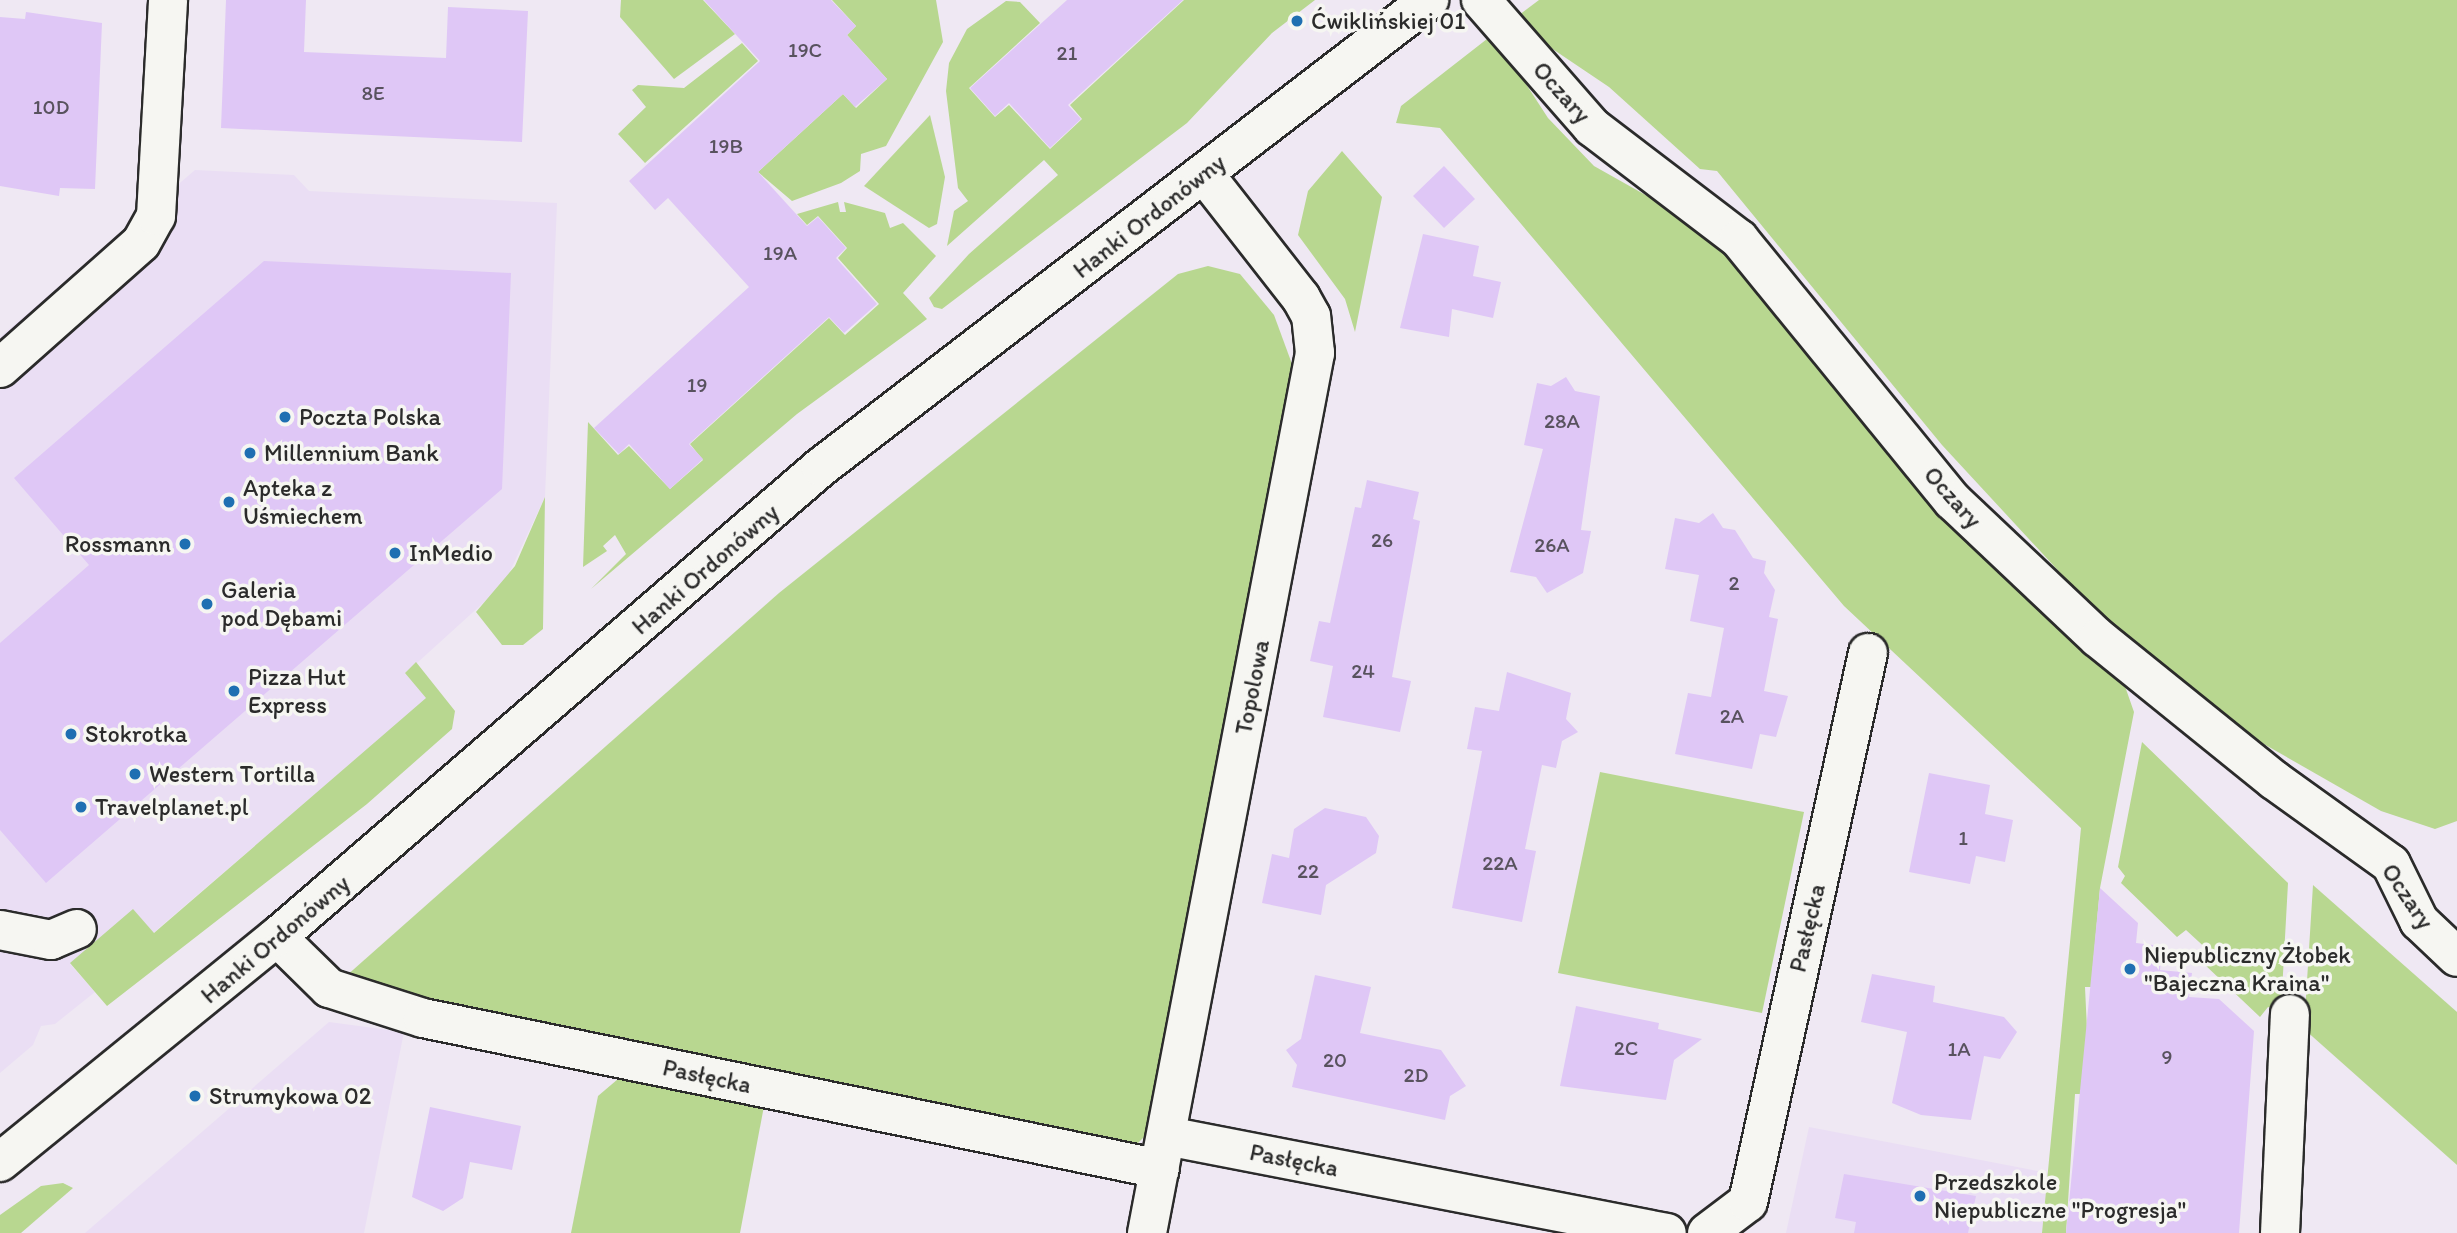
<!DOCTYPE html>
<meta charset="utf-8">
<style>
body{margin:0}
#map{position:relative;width:2457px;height:1233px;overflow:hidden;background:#efe8f3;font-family:Itim,sans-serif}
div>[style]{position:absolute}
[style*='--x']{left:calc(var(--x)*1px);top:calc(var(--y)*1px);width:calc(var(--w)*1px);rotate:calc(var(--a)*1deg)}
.built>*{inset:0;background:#eadef4}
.green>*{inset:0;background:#b8d790}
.building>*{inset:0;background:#dfc7f6}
.roads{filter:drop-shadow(2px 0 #2b2b2b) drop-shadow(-2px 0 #2b2b2b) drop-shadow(0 2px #2b2b2b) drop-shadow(0 -2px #2b2b2b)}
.street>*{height:38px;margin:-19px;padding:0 19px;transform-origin:19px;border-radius:19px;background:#f6f6f2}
.secondary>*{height:38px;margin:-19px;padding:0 19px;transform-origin:19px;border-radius:19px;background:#f6f6f2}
.dots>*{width:19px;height:19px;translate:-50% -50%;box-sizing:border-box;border:4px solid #f6f6f2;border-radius:50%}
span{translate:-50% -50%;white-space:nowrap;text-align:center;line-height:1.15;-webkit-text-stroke:7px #f6f6f2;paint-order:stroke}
.number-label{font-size:21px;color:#58525e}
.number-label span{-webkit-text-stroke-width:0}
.poi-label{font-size:24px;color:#2b2b2b}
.left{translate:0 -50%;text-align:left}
.right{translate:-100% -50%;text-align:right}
.street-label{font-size:24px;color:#2b2b2b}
</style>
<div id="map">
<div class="built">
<i style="clip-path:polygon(195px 170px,294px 175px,309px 191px,557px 203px,545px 497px,504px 584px,406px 673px,427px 698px,153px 933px,70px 964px,95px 992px,55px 1024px,41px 1026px,33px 1045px,0 1073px,0 337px)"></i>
<i style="clip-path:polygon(329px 1022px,404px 1032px,364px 1233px,85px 1233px)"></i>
<i style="clip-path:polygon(1809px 1127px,2048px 1173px,2042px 1233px,1786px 1233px)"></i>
</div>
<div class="green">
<i style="clip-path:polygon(621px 0,703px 0,735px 34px,674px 79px,620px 17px)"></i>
<i style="clip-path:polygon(832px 0,936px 0,943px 42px,886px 146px,861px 154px,860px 171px,841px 183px,792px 201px,758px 172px,843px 94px,856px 108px,887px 79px,847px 35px,856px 26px)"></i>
<i style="clip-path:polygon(1184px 0,1315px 0,1272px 33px,1187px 123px,942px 309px,934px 307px,929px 298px,969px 254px,1058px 175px,1044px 160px,947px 246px,954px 211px,968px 201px,958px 188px,946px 91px,949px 63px,967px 29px,1006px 1px,1020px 2px,1040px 23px,969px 88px,995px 117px,1009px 105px,1050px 149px,1082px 119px,1070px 105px)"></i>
<i style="clip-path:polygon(1539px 0,2457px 0,2457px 821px,2435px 829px,2381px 811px,2255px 739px,2102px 618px,1942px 445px,1717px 171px,1700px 169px,1609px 87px,1511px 21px)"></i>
<i style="clip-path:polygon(1487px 39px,1502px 47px,1548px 118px,1594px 166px,1720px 237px,1970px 546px,2120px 672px,2134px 712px,2100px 888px,2091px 987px,2085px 987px,2090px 1094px,2075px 1094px,2066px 1233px,2042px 1233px,2081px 828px,1844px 606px,1440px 128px,1396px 123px,1401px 106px)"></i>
<i style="clip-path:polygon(742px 43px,758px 61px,645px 163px,618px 134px,646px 107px,632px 90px,638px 85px,684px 88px)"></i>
<i style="clip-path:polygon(930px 115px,945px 177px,937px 224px,929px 228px,864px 186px)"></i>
<i style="clip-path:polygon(1342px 151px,1382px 197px,1355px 332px,1345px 299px,1298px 235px,1308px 191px)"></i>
<i style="clip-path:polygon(838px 202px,840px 212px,846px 212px,844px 202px,885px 213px,890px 228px,903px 223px,936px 256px,903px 293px,927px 319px,797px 414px,591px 589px,626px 554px,615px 535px,603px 546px,607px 551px,583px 567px,588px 422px,618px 455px,629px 446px,670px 489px,703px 460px,690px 444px,829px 318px,845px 335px,879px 304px,838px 258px,847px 248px,818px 216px,807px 225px,797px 214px)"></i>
<i style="clip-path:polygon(1208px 266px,1240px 274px,1274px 315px,1292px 364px,1287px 432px,1150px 1131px,1136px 1145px,417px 1001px,345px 977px,779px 593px,1178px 274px)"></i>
<i style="clip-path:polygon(545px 497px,543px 629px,523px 645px,502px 645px,476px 612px,515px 566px)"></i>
<i style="clip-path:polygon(416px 662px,455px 711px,452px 729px,367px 804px,107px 1006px,70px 963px,133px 909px,154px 933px,426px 698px,405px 673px)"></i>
<i style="clip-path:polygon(2142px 742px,2288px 883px,2281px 1010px,2268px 1007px,2260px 1017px,2204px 964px,2211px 953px,2186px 930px,2177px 937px,2121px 883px,2125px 876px,2118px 867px)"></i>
<i style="clip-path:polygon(1600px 772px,1804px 812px,1762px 1013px,1558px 973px)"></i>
<i style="clip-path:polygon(2313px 885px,2457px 1012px,2457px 1165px,2304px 1029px)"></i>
<i style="clip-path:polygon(618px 1079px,764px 1106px,740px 1233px,571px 1233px,598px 1096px)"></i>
<i style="clip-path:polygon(63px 1183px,73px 1188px,21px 1233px,0 1233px,0 1215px,41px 1186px)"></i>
</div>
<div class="building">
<i style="clip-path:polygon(226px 0,306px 0,304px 52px,446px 58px,448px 7px,528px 11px,522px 142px,221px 128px)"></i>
<i style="clip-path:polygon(704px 0,831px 0,856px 26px,847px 35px,887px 79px,855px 107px,843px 94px,758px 172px,807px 226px,818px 217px,846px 248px,836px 258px,877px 304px,844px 333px,829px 317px,689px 444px,703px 459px,670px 489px,629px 444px,619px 454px,594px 428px,749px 287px,668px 198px,655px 210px,629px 181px,760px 61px)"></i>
<i style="clip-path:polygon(1067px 0,1183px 0,1068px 105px,1081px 119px,1050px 148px,1009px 103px,995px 116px,970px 88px)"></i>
<i style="clip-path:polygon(26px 12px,102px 23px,95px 189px,60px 188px,59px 196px,0 186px,0 17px,25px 19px)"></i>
<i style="clip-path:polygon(1444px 166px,1475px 199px,1444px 228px,1413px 196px)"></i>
<i style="clip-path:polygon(1423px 234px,1479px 246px,1473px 276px,1501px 282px,1493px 318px,1452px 309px,1449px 337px,1400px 328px)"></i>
<i style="clip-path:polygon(264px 261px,511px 273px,502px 489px,46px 883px,0 830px,0 643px,89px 565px,14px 478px)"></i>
<i style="clip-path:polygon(1566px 377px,1575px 391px,1600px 396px,1581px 530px,1591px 531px,1583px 573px,1547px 593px,1536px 577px,1510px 572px,1543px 449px,1524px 445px,1537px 383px,1551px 386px)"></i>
<i style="clip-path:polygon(1367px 480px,1419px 492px,1413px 519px,1420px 521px,1392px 677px,1411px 681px,1400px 732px,1323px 717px,1333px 666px,1310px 661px,1319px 621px,1330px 623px,1355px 507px,1361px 508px)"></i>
<i style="clip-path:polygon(1713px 513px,1723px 528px,1735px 530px,1753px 558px,1766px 561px,1764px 573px,1775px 590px,1769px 617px,1778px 619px,1764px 691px,1788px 696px,1776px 737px,1760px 734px,1752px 769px,1675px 754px,1688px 693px,1711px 697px,1724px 628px,1690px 621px,1699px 575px,1665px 569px,1675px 518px,1699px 523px)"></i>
<i style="clip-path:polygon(1507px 672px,1571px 693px,1566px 719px,1578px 732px,1562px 741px,1556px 768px,1542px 765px,1525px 849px,1536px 851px,1522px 922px,1452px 908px,1482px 751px,1467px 749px,1475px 707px,1499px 711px)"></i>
<i style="clip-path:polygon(1929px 773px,1990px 785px,1985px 814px,2013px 820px,2005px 862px,1976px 856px,1970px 884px,1909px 872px)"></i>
<i style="clip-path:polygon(1325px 808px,1366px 817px,1379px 836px,1376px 853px,1326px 885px,1321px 915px,1262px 903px,1272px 854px,1289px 858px,1294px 829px)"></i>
<i style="clip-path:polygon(2100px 888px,2138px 923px,2136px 943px,2162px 946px,2160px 970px,2192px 973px,2189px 997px,2219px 999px,2254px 1031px,2239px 1233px,2066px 1233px)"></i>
<i style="clip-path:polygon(1872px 974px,1935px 986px,1933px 1002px,2004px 1017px,2017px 1032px,2000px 1059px,1984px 1056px,1971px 1120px,1921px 1115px,1892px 1103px,1907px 1032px,1861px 1022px)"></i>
<i style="clip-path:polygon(1315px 975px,1371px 987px,1360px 1033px,1441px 1050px,1466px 1086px,1450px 1096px,1445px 1120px,1292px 1087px,1297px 1065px,1286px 1050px,1301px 1039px)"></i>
<i style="clip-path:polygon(1576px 1006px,1659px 1023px,1658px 1029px,1702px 1039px,1674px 1060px,1666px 1100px,1560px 1086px)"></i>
<i style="clip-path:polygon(430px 1107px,521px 1126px,512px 1170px,470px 1162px,463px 1198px,443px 1211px,412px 1197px)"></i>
<i style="clip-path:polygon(1844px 1174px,1976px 1196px,1968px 1233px,1854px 1233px,1856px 1222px,1835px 1218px)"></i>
</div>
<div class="roads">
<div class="street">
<i style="--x:1481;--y:0;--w:169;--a:48.8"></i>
<i style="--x:1592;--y:127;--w:185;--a:37.3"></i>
<i style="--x:1739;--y:239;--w:338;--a:50.8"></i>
<i style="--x:1953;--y:501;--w:199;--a:43.4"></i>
<i style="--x:2098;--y:638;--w:226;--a:38.9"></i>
<i style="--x:2274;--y:780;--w:144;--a:35.7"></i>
<i style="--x:2391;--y:864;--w:64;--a:63.8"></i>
<i style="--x:2419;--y:921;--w:52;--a:43.5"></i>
<i style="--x:0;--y:368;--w:188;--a:-41.6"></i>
<i style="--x:141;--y:243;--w:31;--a:-61"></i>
<i style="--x:156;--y:216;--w:216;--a:-86.8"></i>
<i style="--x:0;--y:930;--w:52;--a:11.1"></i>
<i style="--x:51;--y:940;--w:28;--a:-23"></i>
<i style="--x:277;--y:937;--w:73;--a:44.4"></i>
<i style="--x:329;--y:988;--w:99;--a:17.7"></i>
<i style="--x:423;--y:1018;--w:752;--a:11.58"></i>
<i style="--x:1167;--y:1136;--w:509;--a:10.98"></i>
<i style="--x:1147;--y:1233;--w:896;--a:-79.19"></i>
<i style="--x:1315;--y:353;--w:37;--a:-96"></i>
<i style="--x:1311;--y:316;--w:21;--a:-119"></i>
<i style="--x:1301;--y:298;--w:157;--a:-128"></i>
<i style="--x:1707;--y:1233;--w:51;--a:-37.1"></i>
<i style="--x:1748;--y:1202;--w:562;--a:-77.67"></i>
<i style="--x:2280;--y:1233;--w:219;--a:-87.4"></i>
</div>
<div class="secondary">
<i style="--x:0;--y:1162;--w:357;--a:-39.1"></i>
<i style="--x:277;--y:937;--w:719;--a:-40.83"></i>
<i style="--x:821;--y:467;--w:767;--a:-37.53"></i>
</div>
</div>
<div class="dots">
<i style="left:1297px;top:21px;background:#1f6fb2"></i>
<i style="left:285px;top:417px;background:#1f6fb2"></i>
<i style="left:250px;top:453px;background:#1f6fb2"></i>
<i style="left:229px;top:502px;background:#1f6fb2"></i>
<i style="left:185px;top:544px;background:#1f6fb2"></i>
<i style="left:395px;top:553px;background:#1f6fb2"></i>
<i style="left:207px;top:604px;background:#1f6fb2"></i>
<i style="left:234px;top:691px;background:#1f6fb2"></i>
<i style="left:71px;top:734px;background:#1f6fb2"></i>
<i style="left:135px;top:774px;background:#1f6fb2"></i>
<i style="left:81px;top:807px;background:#1f6fb2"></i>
<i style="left:2130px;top:969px;background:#1f6fb2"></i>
<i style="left:195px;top:1096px;background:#1f6fb2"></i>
<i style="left:1920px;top:1196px;background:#1f6fb2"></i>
</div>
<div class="number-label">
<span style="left:805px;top:50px">19C</span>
<span style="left:1067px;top:53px">21</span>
<span style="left:373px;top:93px">8E</span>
<span style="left:51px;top:107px">10D</span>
<span style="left:726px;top:146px">19B</span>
<span style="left:780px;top:253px">19A</span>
<span style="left:697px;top:385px">19</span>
<span style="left:1562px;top:421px">28A</span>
<span style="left:1382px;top:540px">26</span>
<span style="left:1552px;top:545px">26A</span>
<span style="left:1734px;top:583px">2</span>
<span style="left:1363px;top:671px">24</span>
<span style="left:1732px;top:716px">2A</span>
<span style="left:1963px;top:838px">1</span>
<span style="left:1500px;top:863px">22A</span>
<span style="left:1308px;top:871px">22</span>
<span style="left:1626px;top:1048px">2C</span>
<span style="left:1959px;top:1049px">1A</span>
<span style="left:2167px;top:1057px">9</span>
<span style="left:1335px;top:1060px">20</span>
<span style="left:1416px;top:1075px">2D</span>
</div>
<div class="poi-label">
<span class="left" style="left:1311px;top:21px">Ćwiklińskiej 01</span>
<span class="left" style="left:299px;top:417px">Poczta Polska</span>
<span class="left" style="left:264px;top:453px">Millennium Bank</span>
<span class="left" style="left:243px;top:502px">Apteka z<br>Uśmiechem</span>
<span class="right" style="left:171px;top:544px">Rossmann</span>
<span class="left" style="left:409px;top:553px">InMedio</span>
<span class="left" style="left:221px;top:604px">Galeria<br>pod Dębami</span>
<span class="left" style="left:248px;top:691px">Pizza Hut<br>Express</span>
<span class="left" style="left:85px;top:734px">Stokrotka</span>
<span class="left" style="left:149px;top:774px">Western Tortilla</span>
<span class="left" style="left:95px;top:807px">Travelplanet.pl</span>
<span class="left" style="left:2144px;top:969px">Niepubliczny Żłobek<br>"Bajeczna Kraina"</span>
<span class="left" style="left:209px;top:1096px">Strumykowa 02</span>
<span class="left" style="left:1934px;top:1196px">Przedszkole<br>Niepubliczne "Progresja"</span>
</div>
<div class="street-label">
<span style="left:1562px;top:92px;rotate:48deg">Oczary</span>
<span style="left:1149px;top:216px;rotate:-38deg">Hanki Ordonówny</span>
<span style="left:1953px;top:497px;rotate:48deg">Oczary</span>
<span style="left:705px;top:569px;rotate:-41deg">Hanki Ordonówny</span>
<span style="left:1252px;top:687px;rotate:-79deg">Topolowa</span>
<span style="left:2408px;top:896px;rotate:56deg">Oczary</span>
<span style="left:1807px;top:928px;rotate:-77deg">Pasłęcka</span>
<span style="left:275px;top:939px;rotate:-40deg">Hanki Ordonówny</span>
<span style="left:707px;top:1076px;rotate:12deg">Pasłęcka</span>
<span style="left:1294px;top:1160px;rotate:11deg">Pasłęcka</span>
</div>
</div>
